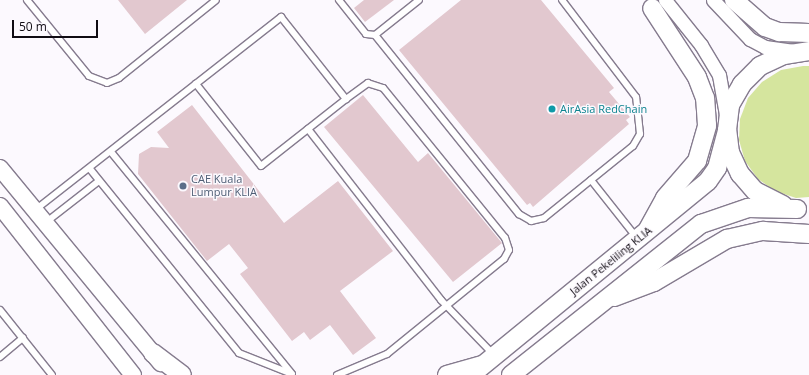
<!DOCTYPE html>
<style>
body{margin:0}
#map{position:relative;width:809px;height:375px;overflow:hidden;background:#fcf9fe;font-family:"Open Sans",sans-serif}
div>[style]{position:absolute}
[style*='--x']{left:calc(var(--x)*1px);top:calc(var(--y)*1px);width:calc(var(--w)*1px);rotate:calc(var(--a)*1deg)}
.green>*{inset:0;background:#d5e59e}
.building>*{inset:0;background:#e2c8cf}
.roads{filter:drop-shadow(1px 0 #857b8e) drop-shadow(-1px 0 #857b8e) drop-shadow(0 1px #857b8e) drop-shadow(0 -1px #857b8e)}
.service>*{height:6px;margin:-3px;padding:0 3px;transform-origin:3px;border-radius:3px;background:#fff}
.minor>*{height:13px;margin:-6.5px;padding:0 6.5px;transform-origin:6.5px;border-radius:6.5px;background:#fff}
.tertiary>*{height:16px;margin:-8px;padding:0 8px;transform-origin:8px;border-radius:8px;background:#fff}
.secondary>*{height:18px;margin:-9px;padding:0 9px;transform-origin:9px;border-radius:9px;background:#fff}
.dots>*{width:11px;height:11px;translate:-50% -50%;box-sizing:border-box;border:2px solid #fcf9fe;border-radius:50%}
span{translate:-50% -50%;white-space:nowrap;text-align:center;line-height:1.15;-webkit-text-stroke:3px #fcf9fe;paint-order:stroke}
.culture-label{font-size:11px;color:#0d838f}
.left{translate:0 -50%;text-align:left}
.service-label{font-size:11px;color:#4e5e75}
.street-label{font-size:11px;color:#100c13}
.scale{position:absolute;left:12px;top:20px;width:86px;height:18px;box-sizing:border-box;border:2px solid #100c13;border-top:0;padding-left:5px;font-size:12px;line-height:14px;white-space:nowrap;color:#100c13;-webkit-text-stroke:3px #fcf9fe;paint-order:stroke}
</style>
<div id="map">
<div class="green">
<i style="clip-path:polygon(803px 66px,809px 66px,809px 197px,796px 198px,775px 191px,758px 179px,745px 161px,739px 140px,740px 119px,748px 98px,762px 82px,781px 70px)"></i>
</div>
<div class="building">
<i style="clip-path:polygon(118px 0,187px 0,145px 34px)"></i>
<i style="clip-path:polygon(364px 0,394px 0,365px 22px,354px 8px)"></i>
<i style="clip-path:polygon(461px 0,541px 0,614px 88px,609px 92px,630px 117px,626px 120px,629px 124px,533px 207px,530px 203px,527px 205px,399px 50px)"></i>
<i style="clip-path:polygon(363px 95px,418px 162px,428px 153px,502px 243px,453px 282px,324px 127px)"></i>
<i style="clip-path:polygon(192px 105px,284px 223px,338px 181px,393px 251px,340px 291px,376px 338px,353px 355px,330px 325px,310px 340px,304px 332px,292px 341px,240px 274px,248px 268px,229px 244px,207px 261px,138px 174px,139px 154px,151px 147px,169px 148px,157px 132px)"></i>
</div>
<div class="roads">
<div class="service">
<i style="--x:27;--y:0;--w:98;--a:50.8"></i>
<i style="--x:89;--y:76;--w:19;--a:21"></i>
<i style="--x:107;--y:83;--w:13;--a:-23"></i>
<i style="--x:119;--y:78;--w:124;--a:-38.8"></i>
<i style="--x:339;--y:0;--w:43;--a:51.5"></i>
<i style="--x:366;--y:34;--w:9;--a:6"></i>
<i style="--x:375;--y:35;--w:230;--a:51.2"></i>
<i style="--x:519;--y:214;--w:14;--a:30"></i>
<i style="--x:531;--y:221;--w:13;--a:-13"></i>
<i style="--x:544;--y:218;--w:114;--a:-39"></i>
<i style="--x:633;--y:146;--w:14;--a:-60"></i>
<i style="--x:640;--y:134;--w:37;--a:-96"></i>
<i style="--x:636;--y:97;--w:122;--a:-127.3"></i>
<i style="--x:375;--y:35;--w:56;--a:-38.5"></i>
<i style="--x:308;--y:129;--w:217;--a:52.1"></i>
<i style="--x:441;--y:300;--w:76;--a:46.1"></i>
<i style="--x:111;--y:152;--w:285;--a:50.8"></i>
<i style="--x:90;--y:169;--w:237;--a:51"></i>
<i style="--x:239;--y:353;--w:57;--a:21.6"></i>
<i style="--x:591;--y:180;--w:74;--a:51.6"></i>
<i style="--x:35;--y:210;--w:313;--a:-38.1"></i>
<i style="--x:281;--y:17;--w:105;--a:51.6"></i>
<i style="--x:346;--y:99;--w:108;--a:141.8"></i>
<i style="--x:261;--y:166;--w:105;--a:-128.4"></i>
<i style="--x:45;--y:223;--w:68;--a:-37.9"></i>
<i style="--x:0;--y:310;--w:83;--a:51.3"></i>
<i style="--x:0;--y:357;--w:30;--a:-40"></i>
<i style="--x:337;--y:375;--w:54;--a:-22.8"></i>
<i style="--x:387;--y:354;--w:151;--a:-39.1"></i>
<i style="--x:504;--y:259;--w:10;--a:-61"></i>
<i style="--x:509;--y:250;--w:13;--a:-108"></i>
<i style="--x:505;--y:238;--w:193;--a:-129.1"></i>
<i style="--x:383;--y:88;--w:16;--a:-162"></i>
<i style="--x:368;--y:83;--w:27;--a:144"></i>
</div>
<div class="minor">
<i style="--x:665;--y:0;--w:58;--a:51.3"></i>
<i style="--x:701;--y:45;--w:35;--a:59"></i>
<i style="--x:719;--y:75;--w:39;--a:80"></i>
<i style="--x:713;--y:0;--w:54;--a:46.5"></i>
<i style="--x:750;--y:39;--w:17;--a:28"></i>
<i style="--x:765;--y:47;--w:27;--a:8"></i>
</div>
<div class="tertiary">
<i style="--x:0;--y:168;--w:253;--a:50.5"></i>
<i style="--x:0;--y:206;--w:215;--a:51.8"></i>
</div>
<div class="secondary">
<i style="--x:734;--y:0;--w:41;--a:41.1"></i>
<i style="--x:765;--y:27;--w:15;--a:20"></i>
<i style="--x:779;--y:32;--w:30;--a:2"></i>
<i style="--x:783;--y:205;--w:31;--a:-153"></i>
<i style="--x:755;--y:191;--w:23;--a:-131"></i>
<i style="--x:740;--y:174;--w:23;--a:-115"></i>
<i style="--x:730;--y:153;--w:23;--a:-97"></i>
<i style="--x:727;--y:130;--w:25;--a:-83"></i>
<i style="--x:730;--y:105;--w:24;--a:-60"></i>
<i style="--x:742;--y:84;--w:25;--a:-45"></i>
<i style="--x:760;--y:66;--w:26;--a:-25"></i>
<i style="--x:784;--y:55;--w:25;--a:-9"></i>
<i style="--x:648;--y:229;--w:35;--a:-61"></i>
<i style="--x:665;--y:198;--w:49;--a:-49.1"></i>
<i style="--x:697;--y:161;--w:37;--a:-74"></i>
<i style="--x:707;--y:125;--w:27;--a:-94"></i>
<i style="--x:705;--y:98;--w:22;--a:-111"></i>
<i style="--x:697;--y:77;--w:82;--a:-123.1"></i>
<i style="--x:614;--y:297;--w:43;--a:-20.6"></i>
<i style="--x:654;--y:282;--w:85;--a:-30.5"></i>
<i style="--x:727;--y:239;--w:37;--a:-13"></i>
<i style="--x:763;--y:231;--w:46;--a:3.7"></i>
<i style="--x:153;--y:353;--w:36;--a:37"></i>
<i style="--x:447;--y:375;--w:35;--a:-16"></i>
<i style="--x:471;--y:375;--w:306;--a:-39.3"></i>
<i style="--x:708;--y:181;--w:16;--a:-55"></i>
<i style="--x:717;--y:168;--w:39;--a:-75"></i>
<i style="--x:511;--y:375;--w:243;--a:-38.5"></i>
<i style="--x:701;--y:224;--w:50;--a:-18.8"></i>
<i style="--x:748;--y:208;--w:49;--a:1.2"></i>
</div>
</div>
<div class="dots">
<i style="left:552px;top:109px;background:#0f9aa8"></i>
<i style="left:183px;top:186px;background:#5c6f8a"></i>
</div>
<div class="culture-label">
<span class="left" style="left:560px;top:109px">AirAsia RedChain</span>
</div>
<div class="service-label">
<span class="left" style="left:191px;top:186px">CAE Kuala<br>Lumpur KLIA</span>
</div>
<div class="street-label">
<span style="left:611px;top:261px;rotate:-39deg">Jalan Pekeliling KLIA</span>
</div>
<div class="scale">50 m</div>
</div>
